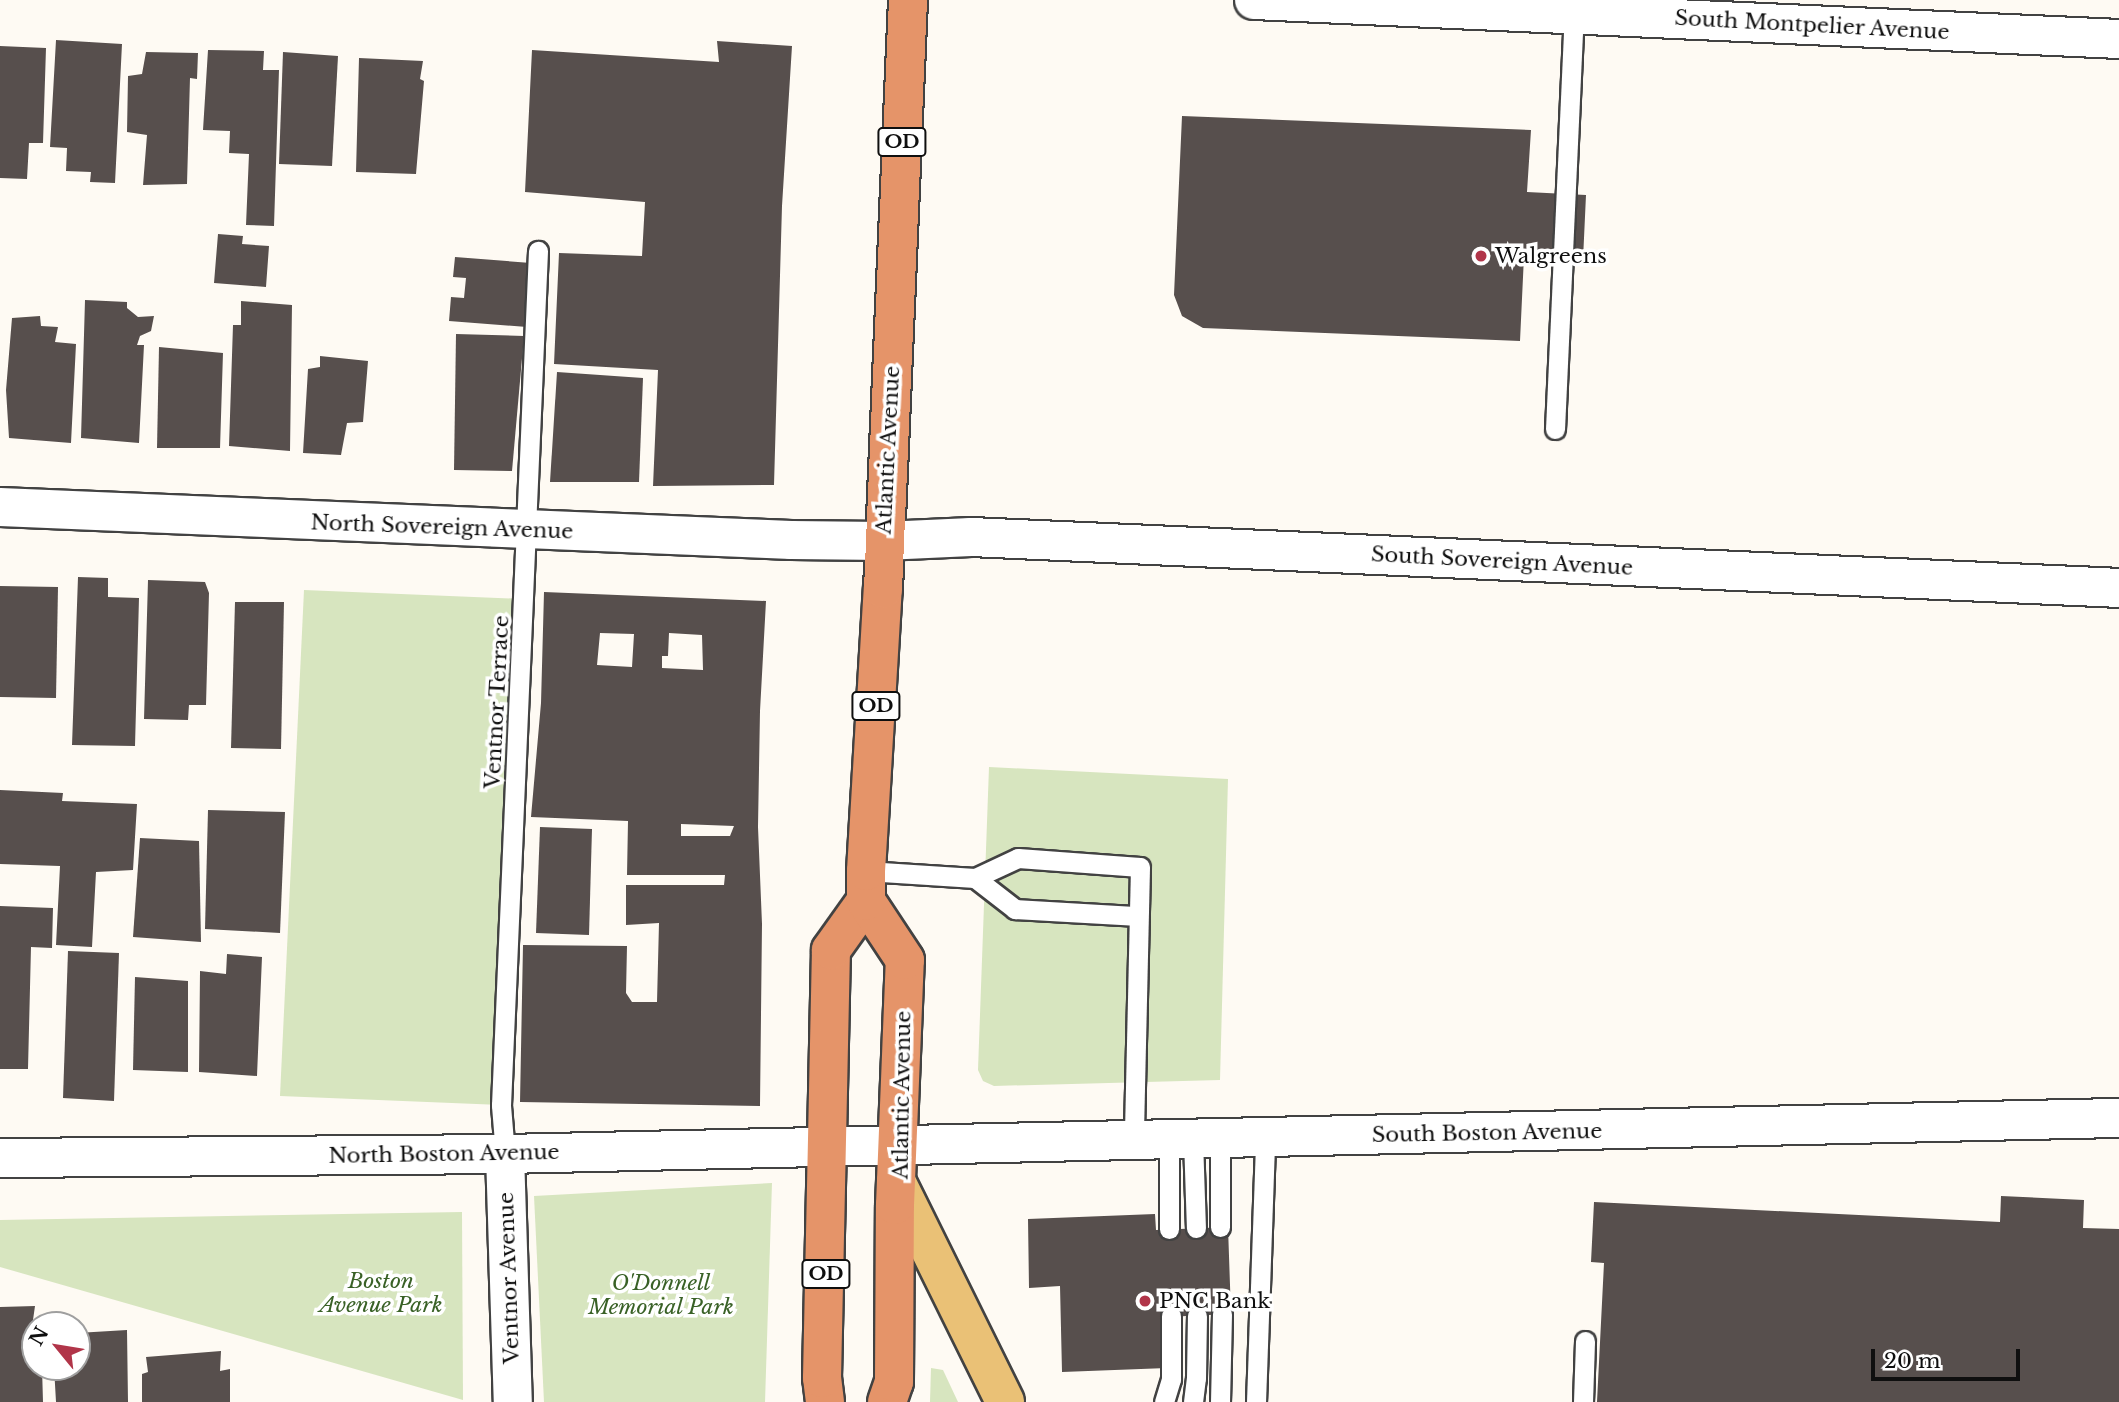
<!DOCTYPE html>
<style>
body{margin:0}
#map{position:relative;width:2119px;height:1402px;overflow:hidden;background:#fefaf3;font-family:"Libre Baskerville",serif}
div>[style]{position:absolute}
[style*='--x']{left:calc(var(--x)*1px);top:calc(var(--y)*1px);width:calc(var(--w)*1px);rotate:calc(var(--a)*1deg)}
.green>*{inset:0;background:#d7e5bf}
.building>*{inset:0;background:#574f4d}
.roads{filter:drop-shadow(2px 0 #424242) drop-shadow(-2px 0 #424242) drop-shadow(0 2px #424242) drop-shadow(0 -2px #424242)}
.lane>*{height:19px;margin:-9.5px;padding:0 9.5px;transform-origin:9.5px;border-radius:9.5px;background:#fff}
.street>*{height:38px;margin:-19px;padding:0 19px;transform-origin:19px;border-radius:19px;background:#fff}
.primary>*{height:38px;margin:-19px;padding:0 19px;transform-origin:19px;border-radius:19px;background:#eac176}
.highway>*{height:38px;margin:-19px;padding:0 19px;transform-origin:19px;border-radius:19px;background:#e59469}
.dots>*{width:19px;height:19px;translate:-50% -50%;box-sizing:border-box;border:4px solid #fff;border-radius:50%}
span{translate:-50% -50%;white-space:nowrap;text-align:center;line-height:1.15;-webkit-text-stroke:7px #fff;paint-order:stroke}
.shield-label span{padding:2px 5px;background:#fff;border:2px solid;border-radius:5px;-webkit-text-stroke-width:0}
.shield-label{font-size:19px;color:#0f0f0f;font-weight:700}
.street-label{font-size:21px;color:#0f0f0f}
.poi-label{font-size:21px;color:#0f0f0f}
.left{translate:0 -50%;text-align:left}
.park-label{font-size:21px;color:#396126;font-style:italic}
.north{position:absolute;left:21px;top:1311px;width:70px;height:70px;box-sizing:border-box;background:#fff;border:2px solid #9f9f9f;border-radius:50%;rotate:300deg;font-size:19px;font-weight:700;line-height:28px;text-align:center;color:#0f0f0f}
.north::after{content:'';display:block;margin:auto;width:24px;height:32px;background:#b13549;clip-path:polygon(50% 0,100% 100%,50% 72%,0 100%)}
.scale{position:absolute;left:1871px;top:1349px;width:149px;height:32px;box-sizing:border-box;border:4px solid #0f0f0f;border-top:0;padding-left:9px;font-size:21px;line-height:24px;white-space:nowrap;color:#0f0f0f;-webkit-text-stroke:5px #fff;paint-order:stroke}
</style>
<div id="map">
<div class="green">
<i style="clip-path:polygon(304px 590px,524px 599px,501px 1105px,280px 1096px)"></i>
<i style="clip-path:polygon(989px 767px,1228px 779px,1220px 1080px,994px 1086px,983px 1081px,978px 1070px)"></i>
<i style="clip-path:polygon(772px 1183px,765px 1402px,544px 1402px,534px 1196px)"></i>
<i style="clip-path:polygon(462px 1212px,463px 1400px,0 1267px,0 1220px)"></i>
<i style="clip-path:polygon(931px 1368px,943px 1370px,958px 1402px,930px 1402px)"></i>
</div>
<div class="building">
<i style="clip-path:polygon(56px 40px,122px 44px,115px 183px,90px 182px,91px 172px,66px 171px,67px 148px,50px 147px)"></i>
<i style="clip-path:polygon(717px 41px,792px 46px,782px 206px,774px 485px,653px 486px,658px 370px,554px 364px,559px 253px,642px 256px,645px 202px,525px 192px,532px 50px,719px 62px)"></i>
<i style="clip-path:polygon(0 46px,46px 48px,43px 143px,29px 143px,27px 179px,0 178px)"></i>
<i style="clip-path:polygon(208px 50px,264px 51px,263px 70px,279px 70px,274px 226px,246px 225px,249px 154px,229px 153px,230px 131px,203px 130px)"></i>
<i style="clip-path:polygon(146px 52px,198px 53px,197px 79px,190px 78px,187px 184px,143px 185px,147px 135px,127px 132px,128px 76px,142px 74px)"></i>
<i style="clip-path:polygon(283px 52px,338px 56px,332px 166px,279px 164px)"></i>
<i style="clip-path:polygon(359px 58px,423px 61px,420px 79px,424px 81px,416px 174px,356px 172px)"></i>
<i style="clip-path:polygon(1182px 116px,1531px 130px,1527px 192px,1586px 195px,1583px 260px,1524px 256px,1520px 341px,1203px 328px,1182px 316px,1174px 295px)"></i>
<i style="clip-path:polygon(218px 234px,243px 236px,242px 244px,269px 246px,266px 287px,214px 283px)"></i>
<i style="clip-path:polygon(455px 257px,531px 263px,527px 327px,449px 321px,451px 297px,464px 298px,466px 278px,453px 277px)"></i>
<i style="clip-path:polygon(85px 300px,127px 302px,127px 308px,138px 317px,154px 316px,151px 331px,140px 336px,137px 345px,144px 345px,139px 443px,81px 438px)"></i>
<i style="clip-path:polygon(241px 301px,292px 305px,290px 451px,229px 446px,233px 325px,241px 325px)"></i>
<i style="clip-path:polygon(40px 316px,41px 326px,58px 327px,55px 342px,76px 344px,71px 443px,9px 438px,6px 390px,12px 318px)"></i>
<i style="clip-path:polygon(456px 334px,524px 336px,512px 471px,454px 470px)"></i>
<i style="clip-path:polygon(159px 347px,223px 353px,220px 448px,157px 448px)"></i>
<i style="clip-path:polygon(320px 356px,368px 361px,363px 422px,347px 423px,341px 455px,303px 453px,308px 369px,320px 367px)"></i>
<i style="clip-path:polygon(557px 372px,643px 378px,639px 482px,550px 482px)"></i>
<i style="clip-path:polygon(78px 577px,108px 578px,108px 597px,139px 598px,135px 746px,72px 745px)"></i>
<i style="clip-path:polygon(148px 580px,205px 582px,209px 593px,206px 705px,189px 705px,188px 720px,144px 719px)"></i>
<i style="clip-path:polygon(0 586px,58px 587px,56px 698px,0 697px)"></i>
<i style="clip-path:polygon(evenodd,544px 592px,766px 601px,760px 711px,758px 827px,762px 924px,760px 1106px,520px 1102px,523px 945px,627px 946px,626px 993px,632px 1002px,657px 1002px,659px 923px,626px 925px,626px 885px,724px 885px,725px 875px,627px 875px,628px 821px,531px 817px,541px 703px,544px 592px,600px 633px,634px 634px,632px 667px,597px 665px,600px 633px,544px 592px,669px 633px,702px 635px,703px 670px,662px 668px,662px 656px,668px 656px,669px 633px,544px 592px,681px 824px,734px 826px,730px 836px,681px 836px,681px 824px)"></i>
<i style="clip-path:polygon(235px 602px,284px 602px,281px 749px,231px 748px)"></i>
<i style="clip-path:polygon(0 790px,63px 793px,62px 801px,137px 804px,133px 870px,96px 872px,92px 947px,56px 945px,60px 866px,0 864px)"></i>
<i style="clip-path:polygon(208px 810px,285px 812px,280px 933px,205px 929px)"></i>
<i style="clip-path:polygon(540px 827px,592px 829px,589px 935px,536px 933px)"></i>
<i style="clip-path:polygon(140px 838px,199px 841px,201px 942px,133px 937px)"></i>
<i style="clip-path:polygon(0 906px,53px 908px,52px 948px,31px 947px,28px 1069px,0 1069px)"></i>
<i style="clip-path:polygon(68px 951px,119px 953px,114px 1101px,63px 1098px)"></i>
<i style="clip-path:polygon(227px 954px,262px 957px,257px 1076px,199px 1072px,200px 971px,226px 974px)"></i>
<i style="clip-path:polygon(135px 977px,188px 981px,188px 1072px,133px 1070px)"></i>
<i style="clip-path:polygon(2001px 1196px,2084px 1200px,2083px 1228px,2119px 1229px,2119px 1402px,1597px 1402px,1604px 1263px,1591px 1262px,1594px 1202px,2000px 1222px)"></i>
<i style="clip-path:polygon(1155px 1214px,1156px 1230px,1228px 1227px,1231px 1314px,1165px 1317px,1167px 1368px,1062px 1372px,1060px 1286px,1029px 1288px,1028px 1219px)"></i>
<i style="clip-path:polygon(35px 1306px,33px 1320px,40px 1319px,40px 1325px,35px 1325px,35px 1367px,42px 1367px,43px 1402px,0 1402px,0 1307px)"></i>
<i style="clip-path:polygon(127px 1330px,128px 1402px,56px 1402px,54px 1367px,77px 1367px,77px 1333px)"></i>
<i style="clip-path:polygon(221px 1351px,220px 1371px,230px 1369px,230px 1402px,142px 1402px,142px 1374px,148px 1372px,146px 1357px)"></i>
</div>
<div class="roads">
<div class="lane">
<i style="--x:1555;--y:429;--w:414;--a:-87.4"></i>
<i style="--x:866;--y:871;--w:109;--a:3.7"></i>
<i style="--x:975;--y:878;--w:47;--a:-24.9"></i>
<i style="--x:1018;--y:858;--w:122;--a:4.2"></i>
<i style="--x:1140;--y:867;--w:273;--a:91.3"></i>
<i style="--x:975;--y:878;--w:51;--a:37.8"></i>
<i style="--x:1015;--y:909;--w:123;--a:3.3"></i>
<i style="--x:1220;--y:1138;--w:89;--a:90"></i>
<i style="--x:1169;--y:1139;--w:90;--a:90"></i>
<i style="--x:1193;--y:1139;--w:89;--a:88.1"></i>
<i style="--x:505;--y:1154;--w:49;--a:-94.7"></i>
<i style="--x:501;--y:1105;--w:855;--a:-87.52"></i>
<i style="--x:1164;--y:1402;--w:24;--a:-73"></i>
<i style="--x:1171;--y:1379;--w:63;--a:-90"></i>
<i style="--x:1193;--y:1402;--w:24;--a:-83"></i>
<i style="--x:1196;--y:1378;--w:62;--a:-89.1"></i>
<i style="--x:1220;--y:1402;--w:88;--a:-88.7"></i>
<i style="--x:1256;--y:1402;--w:264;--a:-88"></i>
<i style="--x:1583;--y:1402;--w:61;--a:-88.1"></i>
</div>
<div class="street">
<i style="--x:1254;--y:0;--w:866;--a:2.58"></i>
<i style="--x:0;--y:507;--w:792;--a:2.39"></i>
<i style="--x:791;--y:540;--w:93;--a:0.6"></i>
<i style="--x:884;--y:541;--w:87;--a:-2.6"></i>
<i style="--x:971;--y:537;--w:1149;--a:2.54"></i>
<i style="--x:505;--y:1154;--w:248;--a:88.2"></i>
<i style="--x:0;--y:1158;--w:505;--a:-0.45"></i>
<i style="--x:505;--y:1154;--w:1614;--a:-1.28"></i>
</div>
<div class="primary">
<i style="--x:896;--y:1181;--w:246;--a:63.7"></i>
</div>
<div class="highway">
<i style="--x:825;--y:1402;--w:24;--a:-97"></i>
<i style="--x:822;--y:1378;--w:428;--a:-88.8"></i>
<i style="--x:831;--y:950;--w:60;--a:-54.5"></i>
<i style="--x:887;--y:1402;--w:21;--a:-71"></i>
<i style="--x:894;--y:1382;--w:177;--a:-89.7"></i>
<i style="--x:895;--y:1205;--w:245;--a:-87.7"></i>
<i style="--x:905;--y:960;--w:71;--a:-123.5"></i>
<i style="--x:866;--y:901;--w:30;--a:-90"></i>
<i style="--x:866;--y:871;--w:283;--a:-86.6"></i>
<i style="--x:883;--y:589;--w:590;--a:-87.57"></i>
</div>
</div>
<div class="dots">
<i style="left:1481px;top:256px;background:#b13549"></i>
<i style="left:1145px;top:1301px;background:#b13549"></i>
</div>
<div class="shield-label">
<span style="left:902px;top:142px">OD</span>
<span style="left:876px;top:706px">OD</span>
<span style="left:826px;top:1274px">OD</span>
</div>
<div class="street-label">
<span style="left:1812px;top:25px;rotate:3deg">South Montpelier Avenue</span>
<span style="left:888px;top:450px;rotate:-87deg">Atlantic Avenue</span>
<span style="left:442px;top:527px;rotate:2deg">North Sovereign Avenue</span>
<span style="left:1502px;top:561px;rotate:3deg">South Sovereign Avenue</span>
<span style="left:497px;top:702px;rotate:-87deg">Ventnor Terrace</span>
<span style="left:902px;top:1095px;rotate:-89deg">Atlantic Avenue</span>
<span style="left:1487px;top:1133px;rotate:-1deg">South Boston Avenue</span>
<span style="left:444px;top:1154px;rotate:-1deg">North Boston Avenue</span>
<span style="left:509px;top:1278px;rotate:-92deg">Ventnor Avenue</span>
</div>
<div class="poi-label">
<span class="left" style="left:1495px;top:256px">Walgreens</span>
<span class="left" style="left:1159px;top:1301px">PNC Bank</span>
</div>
<div class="park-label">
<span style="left:381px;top:1293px">Boston<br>Avenue Park</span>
<span style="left:661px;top:1295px">O'Donnell<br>Memorial Park</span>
</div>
<div class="north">N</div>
<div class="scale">20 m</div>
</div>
